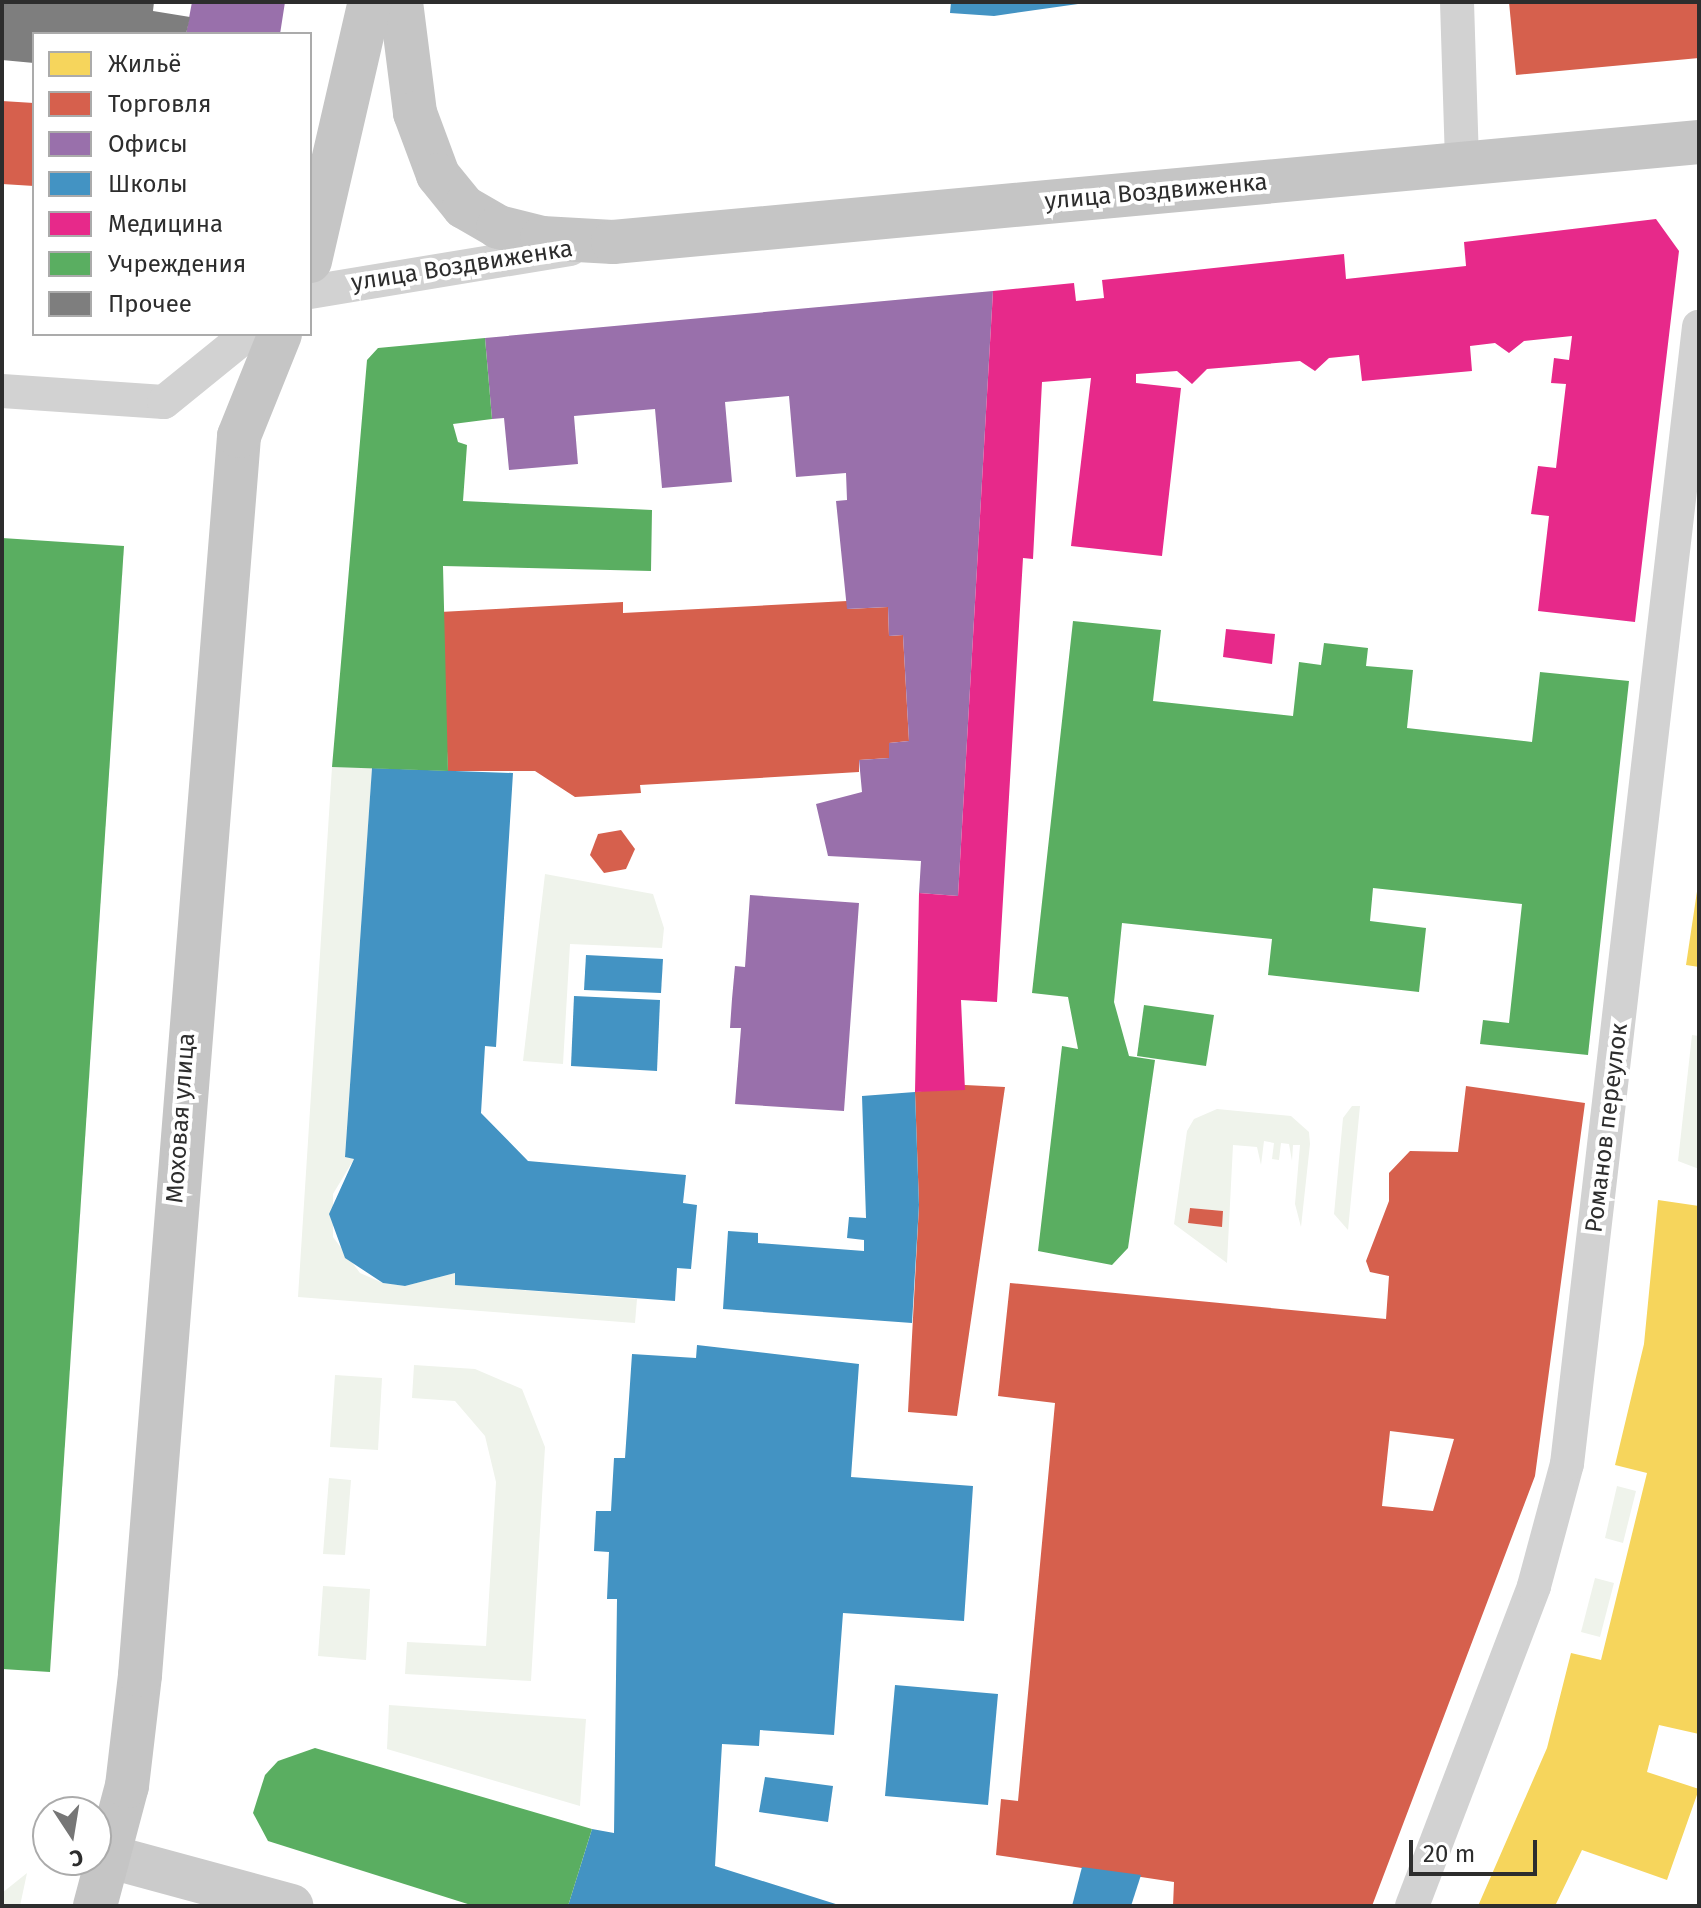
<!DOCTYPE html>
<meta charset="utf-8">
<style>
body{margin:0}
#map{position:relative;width:1701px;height:1908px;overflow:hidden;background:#fff;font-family:"Fira Sans",sans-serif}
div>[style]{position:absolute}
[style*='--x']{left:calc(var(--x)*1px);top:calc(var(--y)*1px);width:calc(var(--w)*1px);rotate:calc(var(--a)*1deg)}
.green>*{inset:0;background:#eff3eb}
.homes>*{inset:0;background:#f6d55c}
.shops>*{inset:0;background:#d6604d}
.offices>*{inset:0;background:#9970ab}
.schools>*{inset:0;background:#4393c3}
.health>*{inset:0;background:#e7298a}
.public>*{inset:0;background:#5aae61}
.building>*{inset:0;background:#7e7e7e}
.street>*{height:34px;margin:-17px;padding:0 17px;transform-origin:17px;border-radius:17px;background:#d2d2d2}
.secondary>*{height:44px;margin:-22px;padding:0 22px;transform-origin:22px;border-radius:22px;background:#cbcbcb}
.primary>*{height:44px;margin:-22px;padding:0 22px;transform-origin:22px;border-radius:22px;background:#c5c5c5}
span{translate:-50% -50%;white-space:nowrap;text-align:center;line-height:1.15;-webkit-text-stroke:8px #fff;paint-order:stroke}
.street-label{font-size:24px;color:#2d2d2d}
.frame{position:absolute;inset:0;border:4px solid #2d2d2d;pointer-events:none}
.legend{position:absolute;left:32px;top:32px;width:280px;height:304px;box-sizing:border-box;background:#fff;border:2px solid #ababab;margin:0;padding:10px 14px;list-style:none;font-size:24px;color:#2d2d2d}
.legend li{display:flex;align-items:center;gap:16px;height:40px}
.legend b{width:40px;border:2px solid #ababab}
.north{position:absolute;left:32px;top:1796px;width:80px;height:80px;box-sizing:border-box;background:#fff;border:2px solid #ababab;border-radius:50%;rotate:168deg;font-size:22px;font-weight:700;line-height:32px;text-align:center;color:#2d2d2d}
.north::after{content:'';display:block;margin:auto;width:28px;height:36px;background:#767676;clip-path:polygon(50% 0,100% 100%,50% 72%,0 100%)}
.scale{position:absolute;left:1409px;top:1840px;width:128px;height:36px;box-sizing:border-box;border:4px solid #2d2d2d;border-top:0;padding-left:10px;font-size:24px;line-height:28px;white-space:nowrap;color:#2d2d2d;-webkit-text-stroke:6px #fff;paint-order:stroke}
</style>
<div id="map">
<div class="green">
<i style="clip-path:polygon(332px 767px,372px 768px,345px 1156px,354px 1159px,333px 1194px,333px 1237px,360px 1273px,383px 1283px,405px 1286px,455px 1273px,455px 1285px,637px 1299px,635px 1323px,298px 1297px)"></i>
<i style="clip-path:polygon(545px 874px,653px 894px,664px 928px,662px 948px,570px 944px,563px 1064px,523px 1061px)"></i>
<i style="clip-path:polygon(1692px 1035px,1699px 1036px,1699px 1169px,1678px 1161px)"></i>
<i style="clip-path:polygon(1352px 1106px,1360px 1106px,1348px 1230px,1334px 1214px,1343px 1118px)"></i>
<i style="clip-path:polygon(evenodd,1217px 1109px,1291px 1116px,1309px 1132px,1310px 1144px,1301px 1227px,1295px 1204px,1300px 1145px,1293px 1145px,1292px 1161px,1289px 1144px,1281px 1143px,1279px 1160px,1272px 1159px,1274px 1143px,1264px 1141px,1261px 1165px,1257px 1147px,1233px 1145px,1227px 1263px,1174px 1224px,1187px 1131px,1194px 1119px,1217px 1109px,1190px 1208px,1223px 1211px,1221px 1227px,1188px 1223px,1190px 1208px)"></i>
<i style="clip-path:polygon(414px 1365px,475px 1369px,522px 1389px,545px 1447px,531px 1681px,405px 1674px,407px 1642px,486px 1646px,496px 1482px,485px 1436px,455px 1401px,412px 1398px)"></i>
<i style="clip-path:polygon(335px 1375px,382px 1378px,378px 1450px,330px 1447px)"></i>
<i style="clip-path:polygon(329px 1478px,351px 1480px,345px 1555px,323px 1554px)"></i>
<i style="clip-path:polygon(1617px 1486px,1636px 1491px,1623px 1543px,1605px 1538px)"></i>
<i style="clip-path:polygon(1595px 1578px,1614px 1583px,1600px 1637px,1581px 1632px)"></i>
<i style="clip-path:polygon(323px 1586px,370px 1589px,366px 1660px,318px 1656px)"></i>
<i style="clip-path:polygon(389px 1705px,586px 1719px,580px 1806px,387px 1749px)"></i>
<i style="clip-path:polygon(27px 1873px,20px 1906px,2px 1906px,2px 1893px)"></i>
</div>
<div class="homes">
<i style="clip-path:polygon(1699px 878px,1699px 967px,1686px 965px)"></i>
<i style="clip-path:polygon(1658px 1200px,1699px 1206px,1699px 1734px,1659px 1725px,1647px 1772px,1699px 1789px,1667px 1880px,1582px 1850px,1555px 1906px,1478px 1906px,1547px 1748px,1571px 1653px,1601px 1660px,1647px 1473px,1615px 1465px,1644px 1344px)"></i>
</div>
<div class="shops">
<i style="clip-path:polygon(1509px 2px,1699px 2px,1699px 58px,1516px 75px)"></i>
<i style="clip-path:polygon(2px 101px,34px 103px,34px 186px,2px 184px)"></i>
<i style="clip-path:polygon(847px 601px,847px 609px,888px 607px,889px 636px,903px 635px,909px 741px,889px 743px,889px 758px,859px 760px,859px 772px,640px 785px,641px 793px,575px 797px,535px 771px,448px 771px,440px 612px,623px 602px,623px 613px)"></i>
<i style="clip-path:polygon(621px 830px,635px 849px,626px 869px,604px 873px,590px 855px,598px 834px)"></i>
<i style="clip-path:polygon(965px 1085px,1005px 1087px,957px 1416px,908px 1412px,919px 1205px,915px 1092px)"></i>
<i style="clip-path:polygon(evenodd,1466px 1086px,1585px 1103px,1535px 1476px,1372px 1906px,1173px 1906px,1174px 1882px,996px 1855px,1001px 1799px,1018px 1801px,1055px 1403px,998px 1396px,1010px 1283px,1386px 1319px,1389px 1276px,1370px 1272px,1366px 1261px,1389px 1201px,1389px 1173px,1410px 1151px,1458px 1152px,1466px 1086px,1390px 1431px,1454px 1439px,1433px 1511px,1382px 1506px,1390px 1431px)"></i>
<i style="clip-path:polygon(1190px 1208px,1223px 1211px,1222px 1227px,1188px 1223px)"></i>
</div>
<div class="offices">
<i style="clip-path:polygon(192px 2px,285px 2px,280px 34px,186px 34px)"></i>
<i style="clip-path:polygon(993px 291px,958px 896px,919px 893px,921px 861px,828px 856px,816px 804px,862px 792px,859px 760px,889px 758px,889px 743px,909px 741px,903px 635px,889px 636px,888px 607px,847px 609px,836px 501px,847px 500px,846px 473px,796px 477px,789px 396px,725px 402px,732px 482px,662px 488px,655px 409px,574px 416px,578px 464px,509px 470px,504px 418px,492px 419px,485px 338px)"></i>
<i style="clip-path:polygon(750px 895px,859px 903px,844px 1111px,735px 1104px,741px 1028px,730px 1028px,732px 999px,735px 966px,745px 967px)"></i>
</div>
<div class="schools">
<i style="clip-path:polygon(951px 2px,1078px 2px,1078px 4px,994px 16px,950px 13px)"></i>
<i style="clip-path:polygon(372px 768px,513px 773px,496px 1047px,485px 1046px,481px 1113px,528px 1161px,686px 1175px,683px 1203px,697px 1205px,691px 1269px,677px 1268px,675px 1301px,455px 1285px,455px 1273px,405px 1286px,383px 1283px,345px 1258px,329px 1214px,354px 1159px,345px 1157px)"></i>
<i style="clip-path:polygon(586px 955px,663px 959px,661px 993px,584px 990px)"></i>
<i style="clip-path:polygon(574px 996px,660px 1000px,657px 1071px,571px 1066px)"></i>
<i style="clip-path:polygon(915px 1092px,919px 1205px,912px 1323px,723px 1309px,728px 1231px,758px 1233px,758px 1243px,864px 1251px,864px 1240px,847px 1238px,849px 1217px,866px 1218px,862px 1096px)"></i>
<i style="clip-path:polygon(697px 1345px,859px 1364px,851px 1477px,973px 1486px,964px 1621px,843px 1613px,834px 1735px,760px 1730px,759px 1746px,722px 1744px,715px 1866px,842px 1906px,568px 1906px,592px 1829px,614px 1833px,617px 1599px,607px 1599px,609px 1552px,594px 1551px,596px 1511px,611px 1511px,614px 1458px,625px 1458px,632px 1354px,696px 1358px)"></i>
<i style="clip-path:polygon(895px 1685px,998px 1694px,988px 1805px,885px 1796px)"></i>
<i style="clip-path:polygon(765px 1777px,833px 1786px,828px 1822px,759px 1812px)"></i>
<i style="clip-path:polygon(1082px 1867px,1141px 1875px,1131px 1906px,1072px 1906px)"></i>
</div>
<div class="health">
<i style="clip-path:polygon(1656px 219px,1679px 251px,1635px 622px,1538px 611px,1549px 516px,1531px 514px,1538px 466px,1556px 468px,1566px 384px,1551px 383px,1554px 358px,1569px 360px,1572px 336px,1524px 341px,1509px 353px,1495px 343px,1470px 346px,1472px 371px,1362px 381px,1359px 355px,1329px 358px,1315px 371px,1300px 361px,1207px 369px,1192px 384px,1177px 371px,1136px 374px,1136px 383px,1181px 388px,1162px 556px,1071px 546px,1091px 378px,1042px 382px,1033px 559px,1023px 558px,997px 1002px,961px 1000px,965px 1090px,915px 1092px,919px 893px,958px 896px,993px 291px,1074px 283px,1076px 301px,1104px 298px,1102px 280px,1344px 254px,1346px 279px,1466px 266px,1464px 242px)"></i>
<i style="clip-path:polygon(1226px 629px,1275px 634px,1272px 664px,1223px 657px)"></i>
</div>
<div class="public">
<i style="clip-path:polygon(485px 338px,492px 419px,453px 424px,458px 442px,467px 445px,463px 501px,652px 510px,651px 571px,443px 566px,448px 771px,332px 767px,367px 360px,378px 348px)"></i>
<i style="clip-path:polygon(2px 538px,124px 546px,50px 1672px,2px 1669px)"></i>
<i style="clip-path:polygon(1073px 621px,1161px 630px,1153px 701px,1293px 716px,1299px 662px,1321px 665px,1324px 643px,1368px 648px,1366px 666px,1413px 670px,1407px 728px,1532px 742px,1540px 672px,1629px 681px,1588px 1055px,1480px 1044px,1483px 1020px,1509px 1023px,1522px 904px,1373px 888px,1370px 921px,1426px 928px,1419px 992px,1268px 975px,1272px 939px,1122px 923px,1114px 1002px,1129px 1056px,1155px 1060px,1128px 1248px,1112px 1265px,1038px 1251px,1062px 1046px,1078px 1049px,1068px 997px,1032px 993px)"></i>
<i style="clip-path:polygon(1144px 1005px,1214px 1015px,1206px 1066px,1137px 1056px)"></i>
<i style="clip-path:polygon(315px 1748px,592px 1829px,568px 1906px,474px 1906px,268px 1841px,253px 1813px,265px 1775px,278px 1761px)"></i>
</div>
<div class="building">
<i style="clip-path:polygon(2px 2px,154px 2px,153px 11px,190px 17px,186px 34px,34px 34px,34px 63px,2px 60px)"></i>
</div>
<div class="street">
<i style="--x:1457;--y:2;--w:161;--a:88.2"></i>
<i style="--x:310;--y:292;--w:264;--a:-9.4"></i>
<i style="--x:2;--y:391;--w:162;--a:3.9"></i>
<i style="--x:164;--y:402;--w:108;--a:-39"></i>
<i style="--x:1412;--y:1906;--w:342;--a:-69.1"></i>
<i style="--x:1534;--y:1586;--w:126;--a:-74.9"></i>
<i style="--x:1567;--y:1464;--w:1145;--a:-83.38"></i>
</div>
<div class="secondary">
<i style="--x:111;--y:1857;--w:187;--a:15.2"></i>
</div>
<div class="primary">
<i style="--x:401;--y:2;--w:112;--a:82.8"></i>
<i style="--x:415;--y:113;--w:66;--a:69.6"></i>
<i style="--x:438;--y:175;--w:41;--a:50.9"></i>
<i style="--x:464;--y:207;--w:39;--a:30"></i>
<i style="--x:498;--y:227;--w:45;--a:14"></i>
<i style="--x:542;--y:238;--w:71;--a:3.2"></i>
<i style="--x:613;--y:242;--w:1091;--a:-5.26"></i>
<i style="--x:310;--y:261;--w:266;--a:-77"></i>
<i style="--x:95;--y:1906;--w:124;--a:-75.1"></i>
<i style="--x:127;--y:1786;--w:112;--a:-83.3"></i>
<i style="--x:140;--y:1675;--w:1243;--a:-85.43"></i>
<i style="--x:239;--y:436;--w:110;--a:-68.1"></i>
</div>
<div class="street-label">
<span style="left:1156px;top:192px;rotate:-5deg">улица Воздвиженка</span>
<span style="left:462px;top:266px;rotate:-9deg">улица Воздвиженка</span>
<span style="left:181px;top:1118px;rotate:-86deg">Моховая улица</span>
<span style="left:1607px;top:1128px;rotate:-83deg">Романов переулок</span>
</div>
<div class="frame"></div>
<ul class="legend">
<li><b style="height:22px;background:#f6d55c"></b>Жильё</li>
<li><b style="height:22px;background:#d6604d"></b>Торговля</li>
<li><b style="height:22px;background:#9970ab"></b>Офисы</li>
<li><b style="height:22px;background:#4393c3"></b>Школы</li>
<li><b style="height:22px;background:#e7298a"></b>Медицина</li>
<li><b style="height:22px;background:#5aae61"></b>Учреждения</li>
<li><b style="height:22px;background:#7e7e7e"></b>Прочее</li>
</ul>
<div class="north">С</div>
<div class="scale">20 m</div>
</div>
